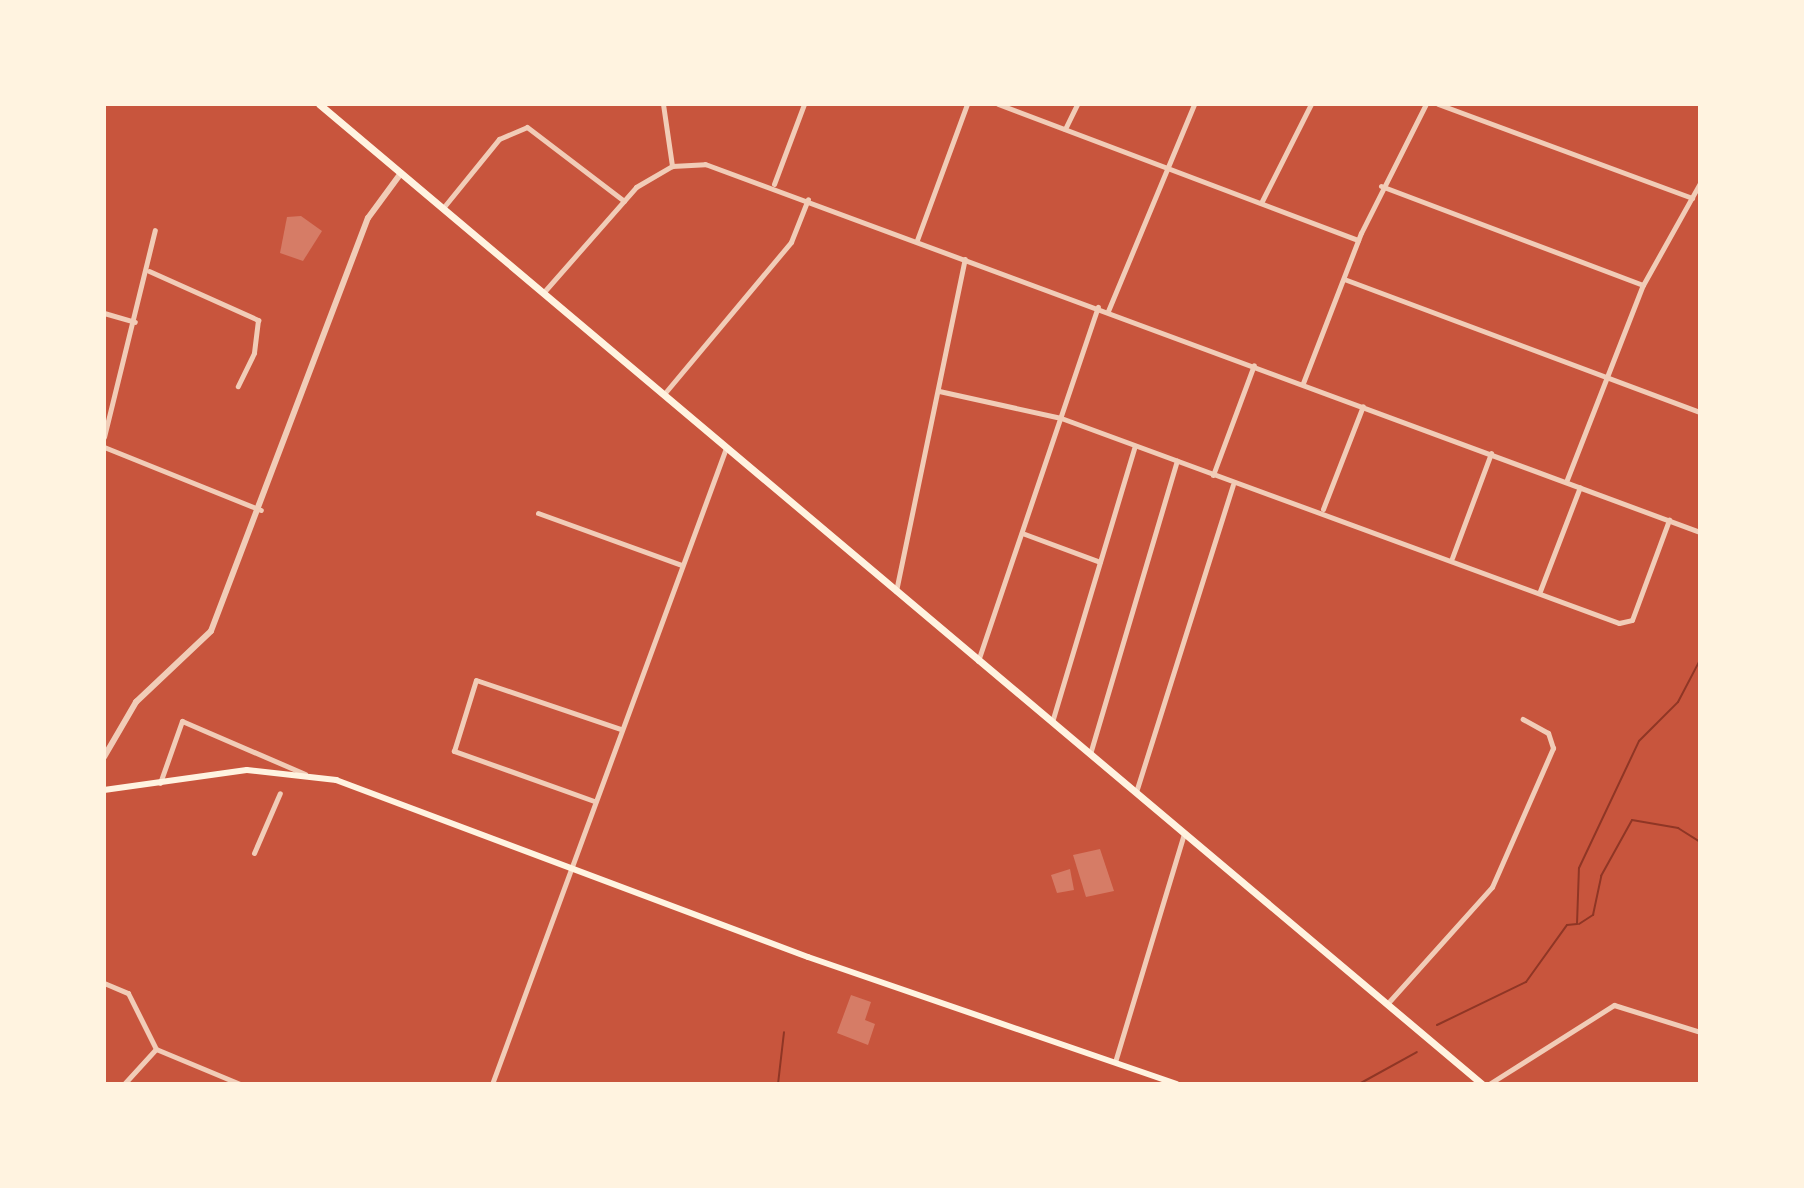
<!DOCTYPE html>
<style>
body{margin:0}
#map{position:relative;width:1804px;height:1188px;overflow:hidden;background:#c8553d;font-family:Karla,sans-serif}
div>[style]{position:absolute}
[style*='--x']{left:calc(var(--x)*1px);top:calc(var(--y)*1px);width:calc(var(--w)*1px);rotate:calc(var(--a)*1deg)}
.stream>*{height:2px;margin:-1px;padding:0 1px;transform-origin:1px;border-radius:1px;background:#8f3625}
.building>*{inset:0;background:#d67c66}
.minor>*{height:5px;margin:-2.5px;padding:0 2.5px;transform-origin:2.5px;border-radius:2.5px;background:#f1ccb7}
.tertiary>*{height:6px;margin:-3px;padding:0 3px;transform-origin:3px;border-radius:3px;background:#f1ccb7}
.secondary>*{height:6px;margin:-3px;padding:0 3px;transform-origin:3px;border-radius:3px;background:#fff3e0}
.primary>*{height:7px;margin:-3.5px;padding:0 3.5px;transform-origin:3.5px;border-radius:3.5px;background:#fff3e0}
span{translate:-50% -50%;white-space:nowrap;text-align:center;line-height:1.15;-webkit-text-stroke:8px #fff3e0;paint-order:stroke}
.frame{position:absolute;inset:0;border:106px solid #fff3e0;pointer-events:none}
</style>
<div id="map">
<div class="stream">
<i style="--x:1579;--y:924;--w:17;--a:-33"></i>
<i style="--x:1593;--y:915;--w:40;--a:-78"></i>
<i style="--x:1601;--y:876;--w:64;--a:-61"></i>
<i style="--x:1632;--y:820;--w:47;--a:9.9"></i>
<i style="--x:1678;--y:828;--w:26;--a:32"></i>
<i style="--x:1437;--y:1025;--w:99;--a:-25.8"></i>
<i style="--x:1526;--y:982;--w:70;--a:-54.3"></i>
<i style="--x:1567;--y:925;--w:10;--a:-6"></i>
<i style="--x:1577;--y:924;--w:56;--a:-88"></i>
<i style="--x:1579;--y:868;--w:140;--a:-64.7"></i>
<i style="--x:1639;--y:741;--w:55;--a:-45"></i>
<i style="--x:1678;--y:702;--w:47;--a:-62.4"></i>
<i style="--x:778;--y:1084;--w:52;--a:-83.4"></i>
<i style="--x:1359;--y:1084;--w:66;--a:-28.9"></i>
</div>
<div class="building">
<i style="clip-path:polygon(301px 216px,322px 231px,303px 261px,280px 253px,287px 217px)"></i>
<i style="clip-path:polygon(1100px 849px,1114px 891px,1086px 897px,1073px 855px)"></i>
<i style="clip-path:polygon(1070px 869px,1074px 890px,1057px 893px,1051px 875px)"></i>
<i style="clip-path:polygon(851px 995px,871px 1002px,865px 1020px,875px 1024px,868px 1045px,837px 1033px)"></i>
</div>
<div class="minor">
<i style="--x:663;--y:104;--w:63;--a:81.7"></i>
<i style="--x:998;--y:104;--w:385;--a:20.7"></i>
<i style="--x:1438;--y:104;--w:271;--a:20.3"></i>
<i style="--x:1065;--y:129;--w:28;--a:-64"></i>
<i style="--x:774;--y:184;--w:85;--a:-69.4"></i>
<i style="--x:1381;--y:186;--w:280;--a:20.7"></i>
<i style="--x:1261;--y:203;--w:111;--a:-63.2"></i>
<i style="--x:443;--y:208;--w:89;--a:-50.9"></i>
<i style="--x:499;--y:139;--w:30;--a:-23"></i>
<i style="--x:527;--y:127;--w:122;--a:37.3"></i>
<i style="--x:917;--y:240;--w:145;--a:-69.8"></i>
<i style="--x:149;--y:271;--w:120;--a:24.2"></i>
<i style="--x:258;--y:320;--w:33;--a:97"></i>
<i style="--x:254;--y:353;--w:37;--a:116"></i>
<i style="--x:1344;--y:279;--w:380;--a:20.5"></i>
<i style="--x:543;--y:293;--w:141;--a:-48.7"></i>
<i style="--x:636;--y:187;--w:42;--a:-30.3"></i>
<i style="--x:672;--y:166;--w:33;--a:-3"></i>
<i style="--x:705;--y:164;--w:1061;--a:20.3"></i>
<i style="--x:1108;--y:311;--w:224;--a:-67.4"></i>
<i style="--x:104;--y:313;--w:32;--a:16"></i>
<i style="--x:1303;--y:383;--w:161;--a:-68.9"></i>
<i style="--x:1361;--y:233;--w:144;--a:-63.3"></i>
<i style="--x:939;--y:391;--w:125;--a:12.5"></i>
<i style="--x:1061;--y:418;--w:594;--a:20.17"></i>
<i style="--x:1619;--y:623;--w:13;--a:-13"></i>
<i style="--x:1632;--y:620;--w:107;--a:-69.7"></i>
<i style="--x:664;--y:394;--w:198;--a:-50.1"></i>
<i style="--x:791;--y:242;--w:46;--a:-68.4"></i>
<i style="--x:104;--y:437;--w:213;--a:-76.2"></i>
<i style="--x:104;--y:447;--w:169;--a:21.9"></i>
<i style="--x:1213;--y:475;--w:117;--a:-69.6"></i>
<i style="--x:1566;--y:482;--w:212;--a:-68.7"></i>
<i style="--x:1643;--y:285;--w:117;--a:-60.8"></i>
<i style="--x:1323;--y:509;--w:110;--a:-68.8"></i>
<i style="--x:538;--y:513;--w:153;--a:19.9"></i>
<i style="--x:1022;--y:533;--w:83;--a:20.4"></i>
<i style="--x:1452;--y:558;--w:112;--a:-69.6"></i>
<i style="--x:896;--y:591;--w:339;--a:-78.3"></i>
<i style="--x:1540;--y:591;--w:111;--a:-69"></i>
<i style="--x:978;--y:661;--w:374;--a:-71.3"></i>
<i style="--x:1052;--y:722;--w:288;--a:-73.3"></i>
<i style="--x:1090;--y:754;--w:306;--a:-73.5"></i>
<i style="--x:160;--y:783;--w:66;--a:-70.5"></i>
<i style="--x:182;--y:721;--w:134;--a:23.3"></i>
<i style="--x:1136;--y:792;--w:322;--a:-72.5"></i>
<i style="--x:594;--y:801;--w:149;--a:-160.3"></i>
<i style="--x:454;--y:751;--w:74;--a:-72.8"></i>
<i style="--x:476;--y:680;--w:153;--a:18.7"></i>
<i style="--x:254;--y:853;--w:65;--a:-66.6"></i>
<i style="--x:104;--y:983;--w:26;--a:23"></i>
<i style="--x:128;--y:993;--w:63;--a:63.4"></i>
<i style="--x:156;--y:1049;--w:91;--a:22.6"></i>
<i style="--x:1387;--y:1004;--w:157;--a:-48.1"></i>
<i style="--x:1492;--y:887;--w:152;--a:-66.3"></i>
<i style="--x:1553;--y:748;--w:16;--a:-108"></i>
<i style="--x:1548;--y:733;--w:29;--a:-151"></i>
<i style="--x:1115;--y:1062;--w:238;--a:-73.2"></i>
<i style="--x:124;--y:1084;--w:47;--a:-47.6"></i>
<i style="--x:492;--y:1084;--w:678;--a:-69.8"></i>
<i style="--x:1489;--y:1084;--w:148;--a:-32.3"></i>
<i style="--x:1614;--y:1005;--w:90;--a:17.4"></i>
</div>
<div class="tertiary">
<i style="--x:104;--y:757;--w:64;--a:-59.8"></i>
<i style="--x:136;--y:702;--w:103;--a:-43.4"></i>
<i style="--x:211;--y:631;--w:442;--a:-69.2"></i>
<i style="--x:368;--y:218;--w:56;--a:-53.7"></i>
</div>
<div class="secondary">
<i style="--x:104;--y:790;--w:144;--a:-8"></i>
<i style="--x:247;--y:770;--w:90;--a:6.4"></i>
<i style="--x:336;--y:780;--w:504;--a:20.56"></i>
<i style="--x:808;--y:957;--w:390;--a:19"></i>
</div>
<div class="primary">
<i style="--x:319;--y:104;--w:1521;--a:40.12"></i>
</div>
<div class="frame"></div>
</div>
